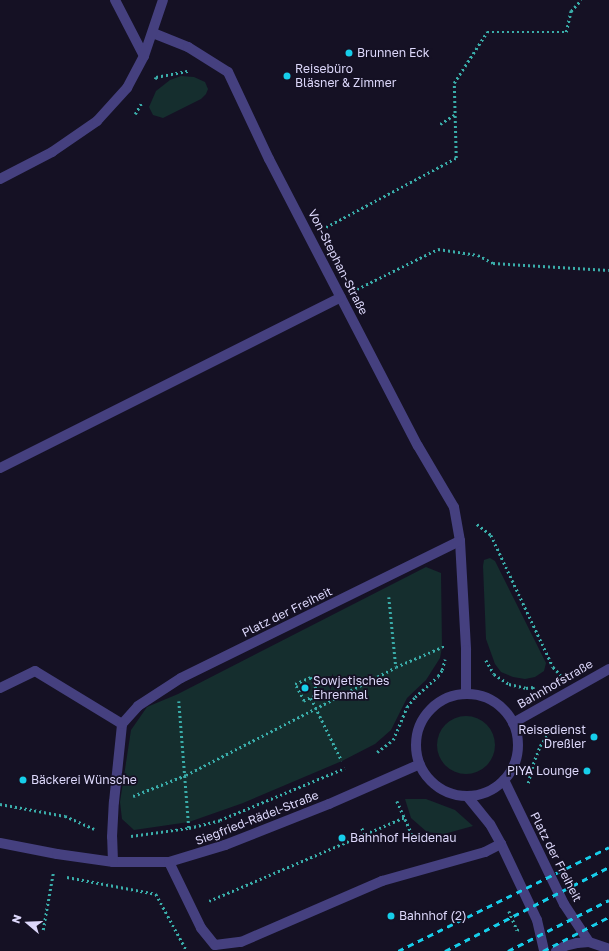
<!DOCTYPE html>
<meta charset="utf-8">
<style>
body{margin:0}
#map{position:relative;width:609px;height:951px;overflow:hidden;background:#151124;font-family:"Golos Text",sans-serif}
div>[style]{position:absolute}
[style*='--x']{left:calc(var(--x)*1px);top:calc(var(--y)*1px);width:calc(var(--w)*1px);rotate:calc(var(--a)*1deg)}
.green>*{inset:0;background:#152e2e}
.round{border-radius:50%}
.path>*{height:2.5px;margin-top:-1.25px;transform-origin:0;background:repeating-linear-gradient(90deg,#3aadaa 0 2px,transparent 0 5px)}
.minor>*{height:10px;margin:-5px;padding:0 5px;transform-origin:5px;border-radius:5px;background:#45407f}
.minor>.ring{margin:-5px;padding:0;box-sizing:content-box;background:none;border:10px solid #45407f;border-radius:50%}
.rail>*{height:3px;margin-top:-1.5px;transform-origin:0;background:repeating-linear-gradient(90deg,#16ceea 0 6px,transparent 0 11px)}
.dots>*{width:11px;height:11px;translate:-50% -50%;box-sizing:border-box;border:2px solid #151124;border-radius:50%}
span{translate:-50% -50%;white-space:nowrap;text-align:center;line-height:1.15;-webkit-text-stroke:3.5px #151124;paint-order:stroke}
.poi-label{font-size:12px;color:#ddd8fb}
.left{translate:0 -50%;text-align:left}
.right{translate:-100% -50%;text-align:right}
.street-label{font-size:12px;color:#ddd8fb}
.north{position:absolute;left:8px;top:903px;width:40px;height:40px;-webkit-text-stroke:3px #151124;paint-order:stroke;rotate:289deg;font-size:11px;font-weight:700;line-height:16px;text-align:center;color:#ddd8fb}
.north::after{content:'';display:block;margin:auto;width:14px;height:18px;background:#ddd8fb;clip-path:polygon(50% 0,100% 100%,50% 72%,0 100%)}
</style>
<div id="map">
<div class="green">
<i style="clip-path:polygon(181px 76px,194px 77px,205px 82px,208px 89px,206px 94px,201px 99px,163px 118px,153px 115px,149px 107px,156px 91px,170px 80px)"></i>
<i style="clip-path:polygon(490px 558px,495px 561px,546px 663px,544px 671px,535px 677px,525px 679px,513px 677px,501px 672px,495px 664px,486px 639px,483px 566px,484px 560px)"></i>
<i style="clip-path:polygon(426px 567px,441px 573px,442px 647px,440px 658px,426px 680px,407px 698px,391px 730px,375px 744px,342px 761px,243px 803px,189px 822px,134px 830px,122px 819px,120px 802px,131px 730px,147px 707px,178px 694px)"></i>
<i class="round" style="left:437px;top:716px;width:58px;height:58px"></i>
<i style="clip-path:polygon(405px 799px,426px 799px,455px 810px,473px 826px,444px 834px,427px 832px,411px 818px)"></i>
</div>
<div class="path">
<i style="--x:155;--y:79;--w:2;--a:-63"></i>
<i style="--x:156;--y:77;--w:33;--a:-11"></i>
<i style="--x:135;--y:114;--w:12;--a:-59"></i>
<i style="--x:440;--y:124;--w:17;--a:-33"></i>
<i style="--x:326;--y:227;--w:147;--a:-28"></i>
<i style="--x:456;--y:158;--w:75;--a:-91.5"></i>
<i style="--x:454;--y:83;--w:61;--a:-57.1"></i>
<i style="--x:487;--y:32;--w:79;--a:0"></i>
<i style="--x:566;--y:32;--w:22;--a:-77"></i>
<i style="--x:571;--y:11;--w:15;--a:-48"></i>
<i style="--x:357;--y:289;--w:90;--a:-26.3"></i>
<i style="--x:438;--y:249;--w:40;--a:8.5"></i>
<i style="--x:478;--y:255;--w:17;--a:28"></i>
<i style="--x:493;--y:263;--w:116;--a:3.5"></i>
<i style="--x:477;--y:524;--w:18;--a:38"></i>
<i style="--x:491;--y:535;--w:146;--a:64.8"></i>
<i style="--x:553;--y:667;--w:11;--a:45"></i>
<i style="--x:389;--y:597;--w:70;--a:84.3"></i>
<i style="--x:396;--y:667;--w:50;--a:-23.5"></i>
<i style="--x:442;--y:647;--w:5;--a:0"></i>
<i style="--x:486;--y:660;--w:16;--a:60"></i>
<i style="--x:494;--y:674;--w:18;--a:34"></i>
<i style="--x:509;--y:684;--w:17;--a:13"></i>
<i style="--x:526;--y:688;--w:7;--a:-8"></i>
<i style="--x:533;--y:687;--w:2;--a:63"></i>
<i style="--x:311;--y:677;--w:19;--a:65"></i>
<i style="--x:319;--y:694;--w:17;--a:155"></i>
<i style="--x:304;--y:701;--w:19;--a:-118"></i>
<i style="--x:295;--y:684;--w:17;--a:-24"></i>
<i style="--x:311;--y:698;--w:70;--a:63.8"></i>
<i style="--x:179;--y:701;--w:127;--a:85.5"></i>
<i style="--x:377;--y:752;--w:20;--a:-37"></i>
<i style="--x:393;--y:740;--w:36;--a:-67"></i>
<i style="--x:407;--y:707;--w:13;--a:-51"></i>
<i style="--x:415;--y:697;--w:31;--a:-42"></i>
<i style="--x:438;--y:676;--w:7;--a:-56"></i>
<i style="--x:442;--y:670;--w:11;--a:-75"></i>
<i style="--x:528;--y:783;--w:20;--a:-75"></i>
<i style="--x:533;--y:764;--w:19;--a:-69"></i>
<i style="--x:540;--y:746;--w:22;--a:-56"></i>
<i style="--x:552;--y:728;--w:4;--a:-117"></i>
<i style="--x:133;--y:796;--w:57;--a:-21.6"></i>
<i style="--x:186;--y:775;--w:236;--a:-27.2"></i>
<i style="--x:397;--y:801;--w:44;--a:65.8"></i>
<i style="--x:415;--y:841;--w:34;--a:0"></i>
<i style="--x:0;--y:804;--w:66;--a:10.5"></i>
<i style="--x:65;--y:816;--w:32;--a:24"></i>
<i style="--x:362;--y:828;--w:7;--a:63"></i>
<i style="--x:131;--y:836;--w:59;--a:-7.9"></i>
<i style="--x:189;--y:828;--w:32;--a:-14"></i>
<i style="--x:220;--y:820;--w:135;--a:-22.6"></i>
<i style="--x:67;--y:877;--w:91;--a:10.8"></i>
<i style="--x:156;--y:894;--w:65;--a:61.5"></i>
<i style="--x:209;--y:901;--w:213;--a:-23.2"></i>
<i style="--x:509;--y:911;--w:21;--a:67"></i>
<i style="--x:517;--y:930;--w:2;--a:-27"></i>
<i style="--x:43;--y:930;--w:58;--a:-80"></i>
</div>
<div class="minor">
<i style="--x:115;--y:0;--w:63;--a:62.6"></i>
<i style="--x:153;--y:33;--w:38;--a:22"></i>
<i style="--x:188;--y:47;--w:47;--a:32"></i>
<i style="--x:228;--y:72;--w:96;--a:64.8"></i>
<i style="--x:269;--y:159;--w:323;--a:62.6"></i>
<i style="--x:418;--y:446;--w:71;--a:59.5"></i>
<i style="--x:454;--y:507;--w:35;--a:80"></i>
<i style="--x:460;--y:541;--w:109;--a:86.8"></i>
<i style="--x:466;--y:650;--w:43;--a:90"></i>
<i style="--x:0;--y:179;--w:59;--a:-27.4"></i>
<i style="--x:52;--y:152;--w:55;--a:-34.6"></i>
<i style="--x:97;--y:121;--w:45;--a:-47.7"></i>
<i style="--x:127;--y:88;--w:36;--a:-62"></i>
<i style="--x:144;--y:56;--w:59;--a:-71.3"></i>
<i style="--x:0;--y:468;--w:381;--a:-26.6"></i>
<i style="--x:0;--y:688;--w:39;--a:-26"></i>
<i style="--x:35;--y:671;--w:102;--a:31.3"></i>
<i class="ring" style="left:416px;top:694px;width:92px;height:92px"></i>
<i style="--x:513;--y:723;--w:110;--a:-29.4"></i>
<i style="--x:504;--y:780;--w:138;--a:64.2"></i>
<i style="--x:564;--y:904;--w:45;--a:56.7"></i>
<i style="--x:467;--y:796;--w:36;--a:51"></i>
<i style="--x:490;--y:824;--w:23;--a:61"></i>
<i style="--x:501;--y:844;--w:84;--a:64.7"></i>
<i style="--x:537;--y:920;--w:32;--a:77"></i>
<i style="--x:0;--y:843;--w:58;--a:10.9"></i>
<i style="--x:57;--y:854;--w:57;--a:8.1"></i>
<i style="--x:113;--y:862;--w:56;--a:0"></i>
<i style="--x:169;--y:862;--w:59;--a:-16.9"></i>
<i style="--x:225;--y:845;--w:112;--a:-21.5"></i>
<i style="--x:329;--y:804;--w:99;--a:-23.7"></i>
<i style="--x:113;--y:862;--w:25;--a:-92"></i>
<i style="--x:112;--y:837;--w:35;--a:-87"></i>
<i style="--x:114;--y:802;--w:78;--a:-84.1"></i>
<i style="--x:122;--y:724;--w:24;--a:-48"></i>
<i style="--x:138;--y:706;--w:51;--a:-33.1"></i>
<i style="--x:181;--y:678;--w:311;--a:-26.2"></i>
<i style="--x:169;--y:862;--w:73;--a:64.1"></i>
<i style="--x:201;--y:928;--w:22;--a:51"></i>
<i style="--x:215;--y:945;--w:26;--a:-7"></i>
<i style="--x:241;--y:942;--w:154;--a:-23.4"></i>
<i style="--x:382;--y:881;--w:107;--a:-15.7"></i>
<i style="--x:485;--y:852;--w:18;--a:-27"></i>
<i style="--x:556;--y:951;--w:10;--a:-29"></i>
<i style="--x:565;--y:946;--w:12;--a:-14"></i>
<i style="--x:577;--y:943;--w:12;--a:-5"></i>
<i style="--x:589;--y:942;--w:21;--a:19"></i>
</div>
<div class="rail">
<i style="--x:398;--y:951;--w:235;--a:-26.2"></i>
<i style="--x:445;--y:951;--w:184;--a:-27.1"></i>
<i style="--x:508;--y:951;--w:113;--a:-26.8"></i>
<i style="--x:543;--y:951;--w:74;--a:-27.3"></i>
</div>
<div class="dots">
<i style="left:349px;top:53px;background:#16ceea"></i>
<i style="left:287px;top:76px;background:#16ceea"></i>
<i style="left:305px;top:688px;background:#16ceea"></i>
<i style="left:594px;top:737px;background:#16ceea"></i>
<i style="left:587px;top:771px;background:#16ceea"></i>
<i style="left:23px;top:780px;background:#16ceea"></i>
<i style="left:342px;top:838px;background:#16ceea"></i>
<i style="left:391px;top:916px;background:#16ceea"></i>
</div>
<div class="poi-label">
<span class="left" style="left:357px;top:53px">Brunnen Eck</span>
<span class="left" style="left:295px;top:76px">Reisebüro<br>Bläsner &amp; Zimmer</span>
<span class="left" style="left:313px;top:688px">Sowjetisches<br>Ehrenmal</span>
<span class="right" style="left:586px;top:737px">Reisedienst<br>Dreßler</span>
<span class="right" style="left:579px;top:771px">PIYA Lounge</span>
<span class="left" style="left:31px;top:780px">Bäckerei Wünsche</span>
<span class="left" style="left:350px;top:838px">Bahnhof Heidenau</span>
<span class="left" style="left:399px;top:916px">Bahnhof (2)</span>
</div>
<div class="street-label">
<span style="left:338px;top:262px;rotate:63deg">Von-Stephan-Straße</span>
<span style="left:287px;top:612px;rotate:-26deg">Platz der Freiheit</span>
<span style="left:555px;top:684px;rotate:-30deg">Bahnhofstraße</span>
<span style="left:257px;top:818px;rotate:-21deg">Siegfried-Rädel-Straße</span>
<span style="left:556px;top:857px;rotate:63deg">Platz der Freiheit</span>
</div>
<div class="north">N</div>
</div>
